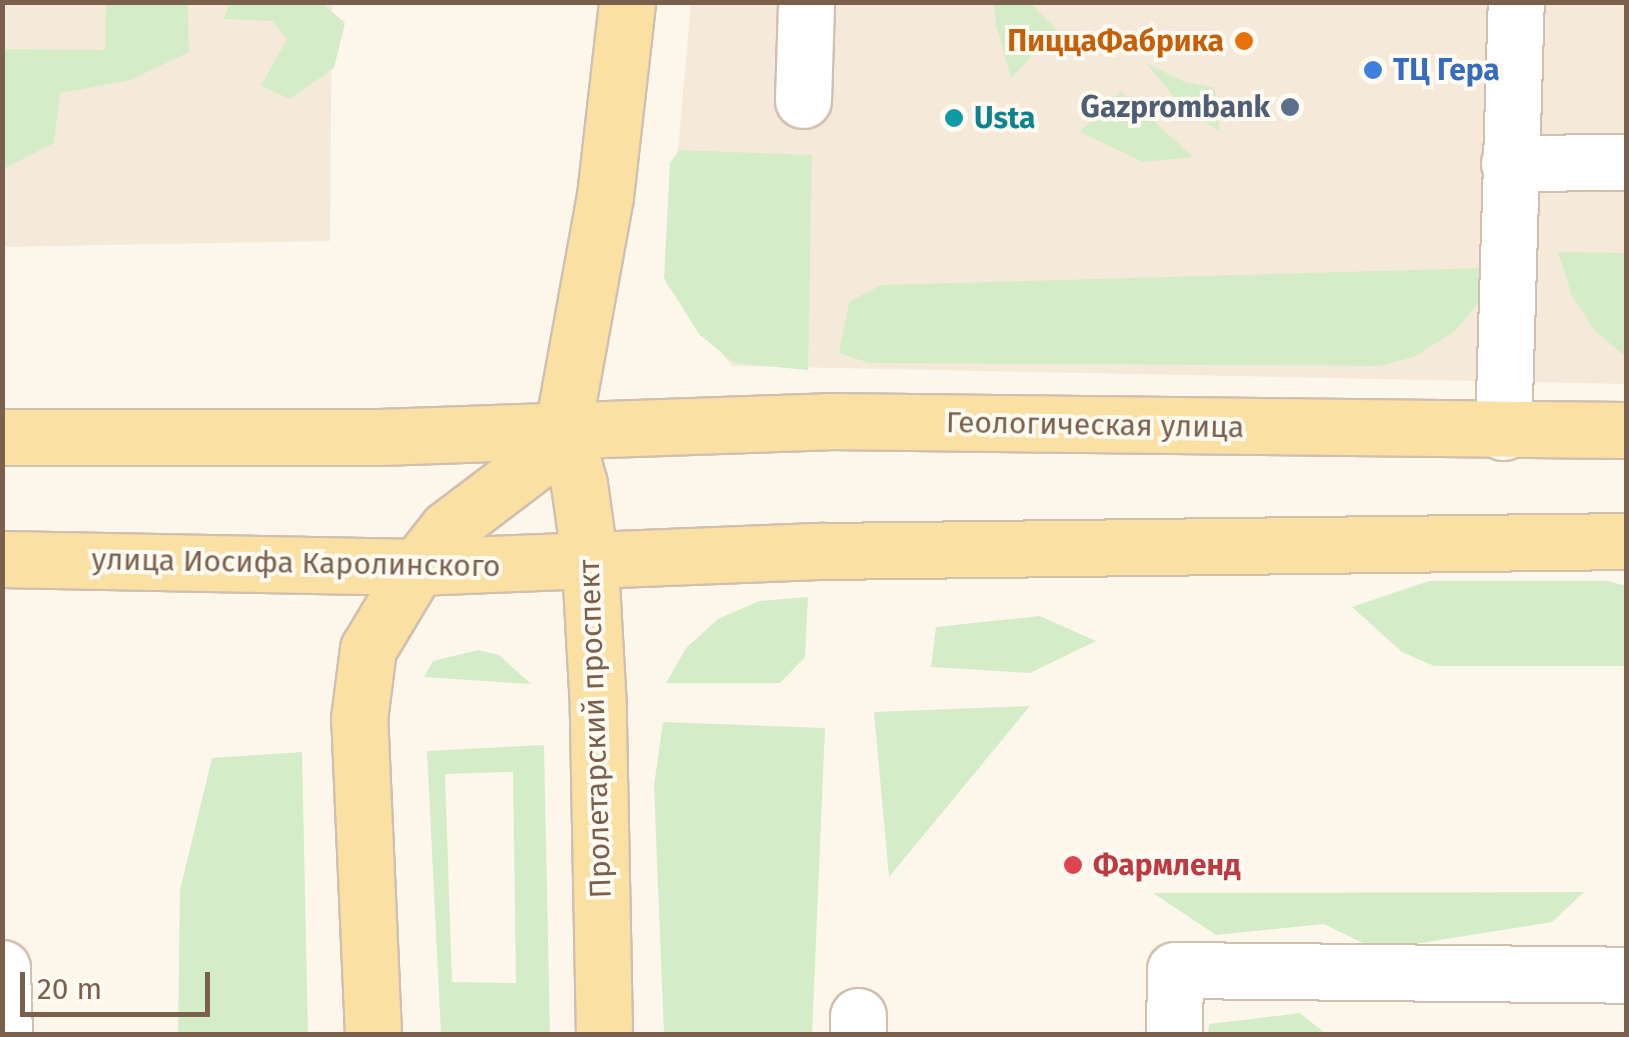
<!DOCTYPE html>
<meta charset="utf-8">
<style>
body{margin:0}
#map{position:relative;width:1629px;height:1037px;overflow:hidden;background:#fdf7eb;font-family:"Fira Sans",sans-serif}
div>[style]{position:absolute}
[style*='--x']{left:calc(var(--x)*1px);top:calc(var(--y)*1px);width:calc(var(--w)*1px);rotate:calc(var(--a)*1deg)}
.residential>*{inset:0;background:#f5ead9}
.green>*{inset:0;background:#d5ecc9}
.roads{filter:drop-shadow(2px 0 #d1c0b0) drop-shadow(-2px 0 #d1c0b0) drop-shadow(0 2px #d1c0b0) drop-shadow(0 -2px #d1c0b0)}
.minor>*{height:55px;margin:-27.5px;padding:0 27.5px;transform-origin:27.5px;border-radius:27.5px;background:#fff}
.major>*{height:55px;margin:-27.5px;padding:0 27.5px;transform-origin:27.5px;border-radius:27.5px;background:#fbe0a4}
.dots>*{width:28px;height:28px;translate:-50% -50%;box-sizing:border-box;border:5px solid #fffbf2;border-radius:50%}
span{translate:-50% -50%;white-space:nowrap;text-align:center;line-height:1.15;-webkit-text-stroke:8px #fffbf2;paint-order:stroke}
.food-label{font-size:30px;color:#c56008;font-weight:700}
.right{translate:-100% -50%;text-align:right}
.shop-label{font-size:30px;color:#366cbe;font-weight:700}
.left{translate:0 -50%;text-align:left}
.service-label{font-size:30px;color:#4e5e75;font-weight:700}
.culture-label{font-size:30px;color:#0d838f;font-weight:700}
.street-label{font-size:30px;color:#7a604d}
.health-label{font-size:30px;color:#be3a42;font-weight:700}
.frame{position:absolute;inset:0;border:5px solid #7a604d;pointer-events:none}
.scale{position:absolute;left:20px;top:972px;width:190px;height:45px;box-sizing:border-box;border:5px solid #7a604d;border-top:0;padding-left:12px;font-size:30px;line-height:35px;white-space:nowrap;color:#7a604d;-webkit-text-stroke:8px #fffbf2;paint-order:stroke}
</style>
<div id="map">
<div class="residential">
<i style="clip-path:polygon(2px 3px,332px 3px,330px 241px,3px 247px)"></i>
<i style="clip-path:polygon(691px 3px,1626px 3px,1626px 384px,732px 366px,666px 284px)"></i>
</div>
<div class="green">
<i style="clip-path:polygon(106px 3px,188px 3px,189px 52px,131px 80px,60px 93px,54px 143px,3px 169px,3px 49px,105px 50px)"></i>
<i style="clip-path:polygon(322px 3px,345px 23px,334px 68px,290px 99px,261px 86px,287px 39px,272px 21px,224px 19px,230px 3px)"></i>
<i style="clip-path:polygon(994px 3px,1030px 3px,1057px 30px,1011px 78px,996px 25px)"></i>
<i style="clip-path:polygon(1146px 63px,1185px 82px,1215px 88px,1220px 132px,1181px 105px)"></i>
<i style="clip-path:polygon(1121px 91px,1193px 157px,1143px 162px,1080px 132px)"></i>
<i style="clip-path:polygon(679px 150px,812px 155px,808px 370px,734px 363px,699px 334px,664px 278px,670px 163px)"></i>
<i style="clip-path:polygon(1558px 252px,1626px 253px,1626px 357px,1594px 330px,1572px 296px)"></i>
<i style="clip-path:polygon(1485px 268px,1479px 302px,1455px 331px,1414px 357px,1380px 366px,869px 363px,839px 353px,849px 302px,881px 285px)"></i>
<i style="clip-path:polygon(1429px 581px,1608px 581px,1626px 586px,1626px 666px,1434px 666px,1402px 652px,1352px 607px)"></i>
<i style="clip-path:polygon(808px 597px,805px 657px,780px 683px,666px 683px,686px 648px,718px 619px,759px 601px)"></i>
<i style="clip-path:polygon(1040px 616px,1096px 641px,1030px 673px,931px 667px,936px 627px)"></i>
<i style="clip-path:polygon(478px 650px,499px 655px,531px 684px,424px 677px,433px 661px)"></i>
<i style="clip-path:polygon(1030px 706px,889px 877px,874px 712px)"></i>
<i style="clip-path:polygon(663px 722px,825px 728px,812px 1034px,664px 1034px,654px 786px)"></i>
<i style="clip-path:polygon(evenodd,544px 745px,550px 1034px,441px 1034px,427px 751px,544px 745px,513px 772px,516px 983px,452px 982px,445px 774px,513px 772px)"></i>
<i style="clip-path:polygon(302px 752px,308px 1034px,178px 1034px,180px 890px,212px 758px)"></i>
<i style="clip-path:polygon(1584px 892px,1552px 922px,1377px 950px,1324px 924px,1216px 935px,1153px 893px)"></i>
<i style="clip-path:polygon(1300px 1013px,1326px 1034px,1208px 1034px,1209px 1024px)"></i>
</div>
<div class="roads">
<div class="minor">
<i style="--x:803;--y:100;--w:98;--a:-88.2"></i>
<i style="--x:1509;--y:163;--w:117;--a:-0.5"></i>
<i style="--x:1503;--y:432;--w:430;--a:-88.3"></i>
<i style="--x:2;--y:968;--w:66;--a:88.3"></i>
<i style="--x:858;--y:1016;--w:18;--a:90"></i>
<i style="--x:1174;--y:1034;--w:64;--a:-89.1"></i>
<i style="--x:1175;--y:970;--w:451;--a:0.6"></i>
</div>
<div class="major">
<i style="--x:2;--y:437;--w:377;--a:0"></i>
<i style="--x:379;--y:437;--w:449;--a:-2"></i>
<i style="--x:828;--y:421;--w:798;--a:0.65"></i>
<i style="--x:2;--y:559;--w:415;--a:1.1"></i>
<i style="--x:417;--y:567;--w:407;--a:-2.3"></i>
<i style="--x:824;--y:551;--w:802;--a:-0.71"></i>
<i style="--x:373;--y:1034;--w:315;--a:-92.5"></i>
<i style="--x:359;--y:719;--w:71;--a:-82.7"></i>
<i style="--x:368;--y:649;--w:96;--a:-59.1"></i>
<i style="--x:417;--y:567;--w:48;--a:-51.7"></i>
<i style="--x:447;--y:529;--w:114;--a:-37.2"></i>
<i style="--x:538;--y:460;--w:41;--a:-52.9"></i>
<i style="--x:604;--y:1034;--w:326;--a:-91.1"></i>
<i style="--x:598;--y:708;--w:145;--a:-93.2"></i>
<i style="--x:590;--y:563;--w:80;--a:-97.9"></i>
<i style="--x:579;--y:484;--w:59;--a:-105.7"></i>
<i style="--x:563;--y:427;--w:235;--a:-79.7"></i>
<i style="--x:605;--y:196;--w:195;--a:-83.5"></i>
</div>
</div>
<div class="dots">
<i style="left:1244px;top:41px;background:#e8710a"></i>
<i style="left:1373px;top:70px;background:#3f7fe0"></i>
<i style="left:1290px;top:107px;background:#5c6f8a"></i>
<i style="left:954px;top:118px;background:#0f9aa8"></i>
<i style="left:1073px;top:865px;background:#e0444e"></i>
</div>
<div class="food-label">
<span class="right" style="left:1224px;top:41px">ПиццаФабрика</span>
</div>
<div class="shop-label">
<span class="left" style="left:1393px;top:70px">ТЦ Гера</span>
</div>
<div class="service-label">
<span class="right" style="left:1270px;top:107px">Gazprombank</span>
</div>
<div class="culture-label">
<span class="left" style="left:974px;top:118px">Usta</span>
</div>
<div class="street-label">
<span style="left:1095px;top:425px;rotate:1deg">Геологическая улица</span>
<span style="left:296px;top:563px;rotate:1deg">улица Иосифа Каролинского</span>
<span style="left:595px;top:729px;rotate:-92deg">Пролетарский проспект</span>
</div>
<div class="health-label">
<span class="left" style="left:1093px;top:865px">Фармленд</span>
</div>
<div class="frame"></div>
<div class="scale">20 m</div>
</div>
